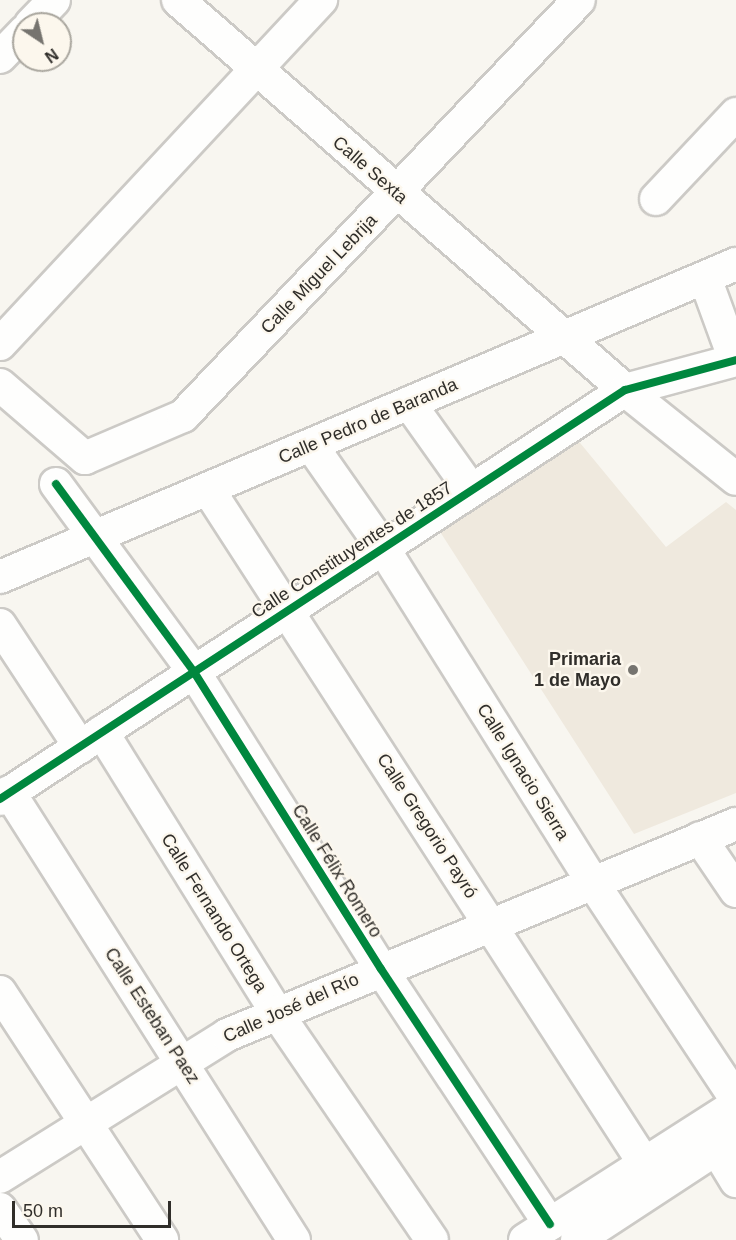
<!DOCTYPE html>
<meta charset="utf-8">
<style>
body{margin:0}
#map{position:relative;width:736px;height:1240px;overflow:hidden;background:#f8f6f0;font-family:Helvetica,sans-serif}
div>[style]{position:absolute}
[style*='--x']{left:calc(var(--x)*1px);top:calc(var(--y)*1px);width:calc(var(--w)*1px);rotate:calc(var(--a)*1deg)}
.built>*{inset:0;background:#efe9de}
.roads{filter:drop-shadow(2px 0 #cccac6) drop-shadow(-2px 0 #cccac6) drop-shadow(0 2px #cccac6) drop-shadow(0 -2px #cccac6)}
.minor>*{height:32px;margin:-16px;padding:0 16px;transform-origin:16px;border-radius:16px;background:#fefefd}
.cycleway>*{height:8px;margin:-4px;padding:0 4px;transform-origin:4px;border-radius:4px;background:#00873e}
.dots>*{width:16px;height:16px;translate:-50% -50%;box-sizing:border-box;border:3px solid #fcf7ed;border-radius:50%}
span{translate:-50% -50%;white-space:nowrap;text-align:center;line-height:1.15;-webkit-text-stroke:4.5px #fcf7ed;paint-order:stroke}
.street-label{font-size:18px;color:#302e2a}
.poi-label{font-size:18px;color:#302e2a;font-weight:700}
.right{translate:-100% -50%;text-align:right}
.north{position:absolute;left:12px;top:12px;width:60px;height:60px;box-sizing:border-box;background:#fcf7ed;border:2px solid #aaa79f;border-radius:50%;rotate:145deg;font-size:16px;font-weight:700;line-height:24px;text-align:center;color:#302e2a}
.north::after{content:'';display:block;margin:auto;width:21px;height:27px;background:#76746f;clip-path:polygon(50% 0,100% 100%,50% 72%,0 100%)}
.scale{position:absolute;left:12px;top:1201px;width:159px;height:27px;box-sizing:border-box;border:3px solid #302e2a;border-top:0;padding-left:8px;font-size:18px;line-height:21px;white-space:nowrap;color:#302e2a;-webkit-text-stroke:4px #fcf7ed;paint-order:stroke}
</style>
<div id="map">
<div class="built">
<i style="clip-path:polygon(576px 438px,666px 547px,726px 502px,736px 510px,736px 793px,634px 834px,437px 527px)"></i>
</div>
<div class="roads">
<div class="minor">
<i style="--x:178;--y:0;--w:593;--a:41.1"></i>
<i style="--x:625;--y:390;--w:142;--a:38.7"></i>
<i style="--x:31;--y:24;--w:33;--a:-46"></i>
<i style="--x:0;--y:57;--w:35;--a:-46"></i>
<i style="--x:656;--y:199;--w:117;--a:-46.7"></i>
<i style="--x:705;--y:278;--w:87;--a:69.9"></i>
<i style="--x:0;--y:344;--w:471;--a:-47"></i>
<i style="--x:0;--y:385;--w:112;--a:40.7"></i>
<i style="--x:85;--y:458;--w:107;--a:-23.2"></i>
<i style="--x:183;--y:416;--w:574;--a:-46.41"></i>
<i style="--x:409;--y:403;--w:107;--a:54.5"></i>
<i style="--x:311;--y:445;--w:126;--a:55"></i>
<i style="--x:383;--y:548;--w:395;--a:57.9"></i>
<i style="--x:593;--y:883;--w:259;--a:56.5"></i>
<i style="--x:56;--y:484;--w:233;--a:53.7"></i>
<i style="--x:194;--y:672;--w:351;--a:57.8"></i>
<i style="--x:381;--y:969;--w:306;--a:56.5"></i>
<i style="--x:208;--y:489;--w:803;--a:57.1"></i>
<i style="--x:0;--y:577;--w:800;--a:-23.04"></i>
<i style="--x:0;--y:625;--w:146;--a:56.7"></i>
<i style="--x:102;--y:732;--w:330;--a:58.1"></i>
<i style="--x:276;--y:1012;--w:276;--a:55.6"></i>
<i style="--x:9;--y:792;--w:531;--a:57.54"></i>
<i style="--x:0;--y:799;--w:747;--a:-33.2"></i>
<i style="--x:625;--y:390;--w:115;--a:-15.1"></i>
<i style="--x:700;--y:838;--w:64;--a:55.8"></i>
<i style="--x:0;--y:992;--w:296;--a:56.8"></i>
<i style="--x:705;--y:1130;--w:60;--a:58.7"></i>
<i style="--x:0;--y:1177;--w:268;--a:-32"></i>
<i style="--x:227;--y:1035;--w:551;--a:-22.52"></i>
<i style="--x:0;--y:1209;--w:38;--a:55"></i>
<i style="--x:525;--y:1240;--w:250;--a:-32.6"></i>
<i style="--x:577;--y:1240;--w:190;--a:-33.2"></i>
</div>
</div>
<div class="cycleway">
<i style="--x:56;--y:484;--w:233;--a:53.7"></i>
<i style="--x:194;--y:672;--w:351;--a:57.8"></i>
<i style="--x:381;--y:969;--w:306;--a:56.5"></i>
<i style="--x:0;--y:799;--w:747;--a:-33.2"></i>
<i style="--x:625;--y:390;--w:115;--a:-15.1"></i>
</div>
<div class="dots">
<i style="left:633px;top:670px;background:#76746f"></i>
</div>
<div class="street-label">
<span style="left:370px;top:170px;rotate:41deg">Calle Sexta</span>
<span style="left:319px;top:274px;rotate:-46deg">Calle Miguel Lebrija</span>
<span style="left:368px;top:421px;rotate:-23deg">Calle Pedro de Baranda</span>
<span style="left:352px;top:550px;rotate:-33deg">Calle Constituyentes de 1857</span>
<span style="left:523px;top:772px;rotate:58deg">Calle Ignacio Sierra</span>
<span style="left:427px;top:826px;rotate:57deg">Calle Gregorio Payró</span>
<span style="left:337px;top:871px;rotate:58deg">Calle Félix Romero</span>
<span style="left:214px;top:913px;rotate:58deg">Calle Fernando Ortega</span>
<span style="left:291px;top:1008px;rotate:-24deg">Calle José del Río</span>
<span style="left:152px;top:1016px;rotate:57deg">Calle Esteban Paez</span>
</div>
<div class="poi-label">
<span class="right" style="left:621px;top:670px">Primaria<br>1 de Mayo</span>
</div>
<div class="north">N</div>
<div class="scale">50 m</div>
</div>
